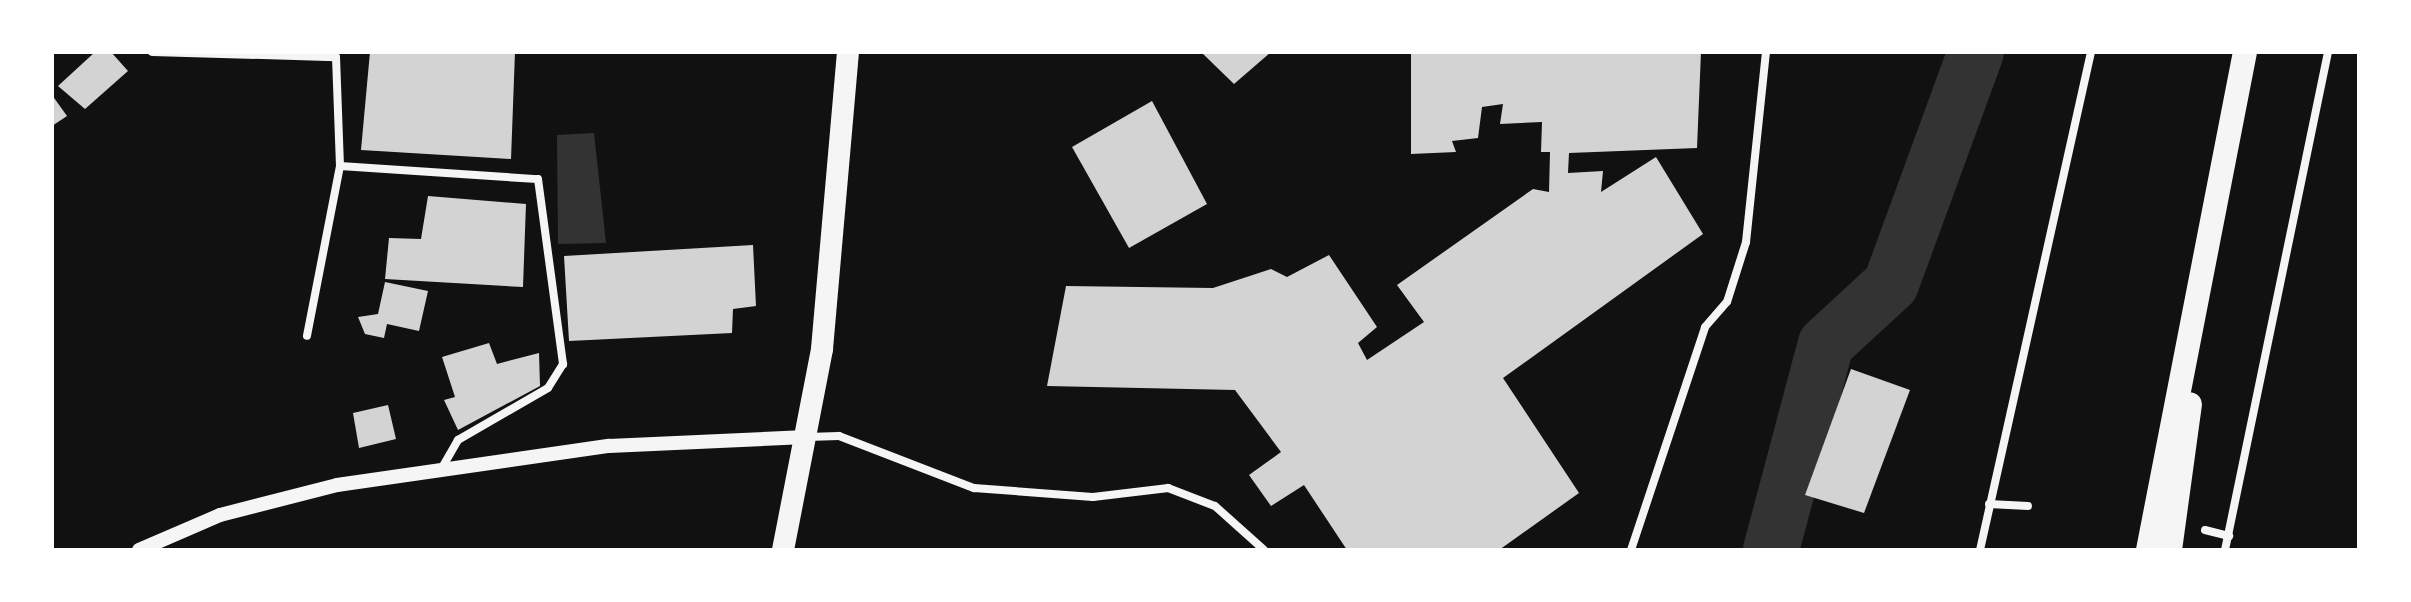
<!DOCTYPE html>
<style>
body{margin:0}
#map{position:relative;width:2411px;height:602px;overflow:hidden;background:#111;font-family:Karla,sans-serif}
div>[style]{position:absolute}
[style*='--x']{left:calc(var(--x)*1px);top:calc(var(--y)*1px);width:calc(var(--w)*1px);rotate:calc(var(--a)*1deg)}
.water>*{inset:0;background:#333}
.river>*{height:56px;margin:-28px;padding:0 28px;transform-origin:28px;border-radius:28px;background:#333}
.building>*{inset:0;background:#d3d3d3}
.minor>*{height:8px;margin:-4px;padding:0 4px;transform-origin:4px;border-radius:4px;background:#f5f5f5}
.tertiary>*{height:14px;margin:-7px;padding:0 7px;transform-origin:7px;border-radius:7px;background:#f5f5f5}
.trunk>*{height:22px;margin:-11px;padding:0 11px;transform-origin:11px;border-radius:11px;background:#f5f5f5}
.motorway>*{height:24px;margin:-12px;padding:0 12px;transform-origin:12px;border-radius:12px;background:#f5f5f5}
span{translate:-50% -50%;white-space:nowrap;text-align:center;line-height:1.15;-webkit-text-stroke:8px #fff;paint-order:stroke}
.frame{position:absolute;inset:0;border:54px solid #fff;pointer-events:none}
</style>
<div id="map">
<div class="water">
<i style="clip-path:polygon(594px 133px,606px 243px,558px 244px,557px 135px)"></i>
</div>
<div class="river">
<i style="--x:1771;--y:550;--w:213;--a:-75.1"></i>
<i style="--x:1826;--y:344;--w:88;--a:-42.7"></i>
<i style="--x:1891;--y:284;--w:247;--a:-69.9"></i>
</div>
<div class="building">
<i style="clip-path:polygon(95px 52px,111px 52px,128px 71px,85px 109px,58px 86px)"></i>
<i style="clip-path:polygon(370px 52px,515px 52px,511px 159px,361px 150px)"></i>
<i style="clip-path:polygon(1201px 52px,1271px 52px,1234px 84px)"></i>
<i style="clip-path:polygon(1411px 52px,1701px 52px,1697px 148px,1569px 153px,1568px 173px,1603px 171px,1601px 192px,1656px 157px,1703px 234px,1503px 378px,1579px 493px,1499px 550px,1347px 550px,1304px 485px,1271px 506px,1249px 475px,1281px 452px,1235px 390px,1047px 386px,1066px 286px,1213px 288px,1271px 269px,1287px 277px,1329px 255px,1377px 327px,1358px 343px,1367px 360px,1424px 322px,1397px 285px,1533px 189px,1549px 192px,1550px 152px,1541px 152px,1542px 122px,1500px 124px,1503px 104px,1482px 107px,1478px 138px,1452px 141px,1456px 152px,1411px 154px)"></i>
<i style="clip-path:polygon(52px 95px,67px 116px,52px 126px)"></i>
<i style="clip-path:polygon(1152px 101px,1207px 204px,1129px 248px,1072px 147px)"></i>
<i style="clip-path:polygon(428px 196px,526px 204px,523px 287px,385px 279px,389px 238px,421px 239px)"></i>
<i style="clip-path:polygon(753px 245px,756px 306px,733px 309px,732px 333px,569px 341px,564px 256px)"></i>
<i style="clip-path:polygon(385px 282px,428px 291px,419px 331px,387px 324px,384px 338px,365px 334px,358px 317px,378px 314px)"></i>
<i style="clip-path:polygon(489px 343px,497px 364px,539px 353px,540px 386px,458px 430px,444px 400px,455px 397px,442px 357px)"></i>
<i style="clip-path:polygon(1851px 369px,1910px 390px,1864px 513px,1805px 495px)"></i>
<i style="clip-path:polygon(388px 405px,396px 439px,359px 448px,353px 413px)"></i>
</div>
<div class="minor">
<i style="--x:152;--y:52;--w:184;--a:1.6"></i>
<i style="--x:336;--y:57;--w:109;--a:87.9"></i>
<i style="--x:340;--y:166;--w:173;--a:101"></i>
<i style="--x:340;--y:166;--w:198;--a:3.8"></i>
<i style="--x:538;--y:179;--w:187;--a:82.3"></i>
<i style="--x:563;--y:364;--w:28;--a:122"></i>
<i style="--x:548;--y:388;--w:104;--a:150"></i>
<i style="--x:458;--y:440;--w:34;--a:120"></i>
<i style="--x:807;--y:437;--w:32;--a:-2"></i>
<i style="--x:839;--y:436;--w:145;--a:21.1"></i>
<i style="--x:974;--y:488;--w:119;--a:4.3"></i>
<i style="--x:1093;--y:497;--w:76;--a:-6.8"></i>
<i style="--x:1168;--y:488;--w:50;--a:21"></i>
<i style="--x:1215;--y:506;--w:66;--a:41.9"></i>
<i style="--x:1989;--y:504;--w:39;--a:3"></i>
<i style="--x:2205;--y:530;--w:25;--a:14"></i>
<i style="--x:1631;--y:550;--w:235;--a:-71.6"></i>
<i style="--x:1705;--y:327;--w:33;--a:-49"></i>
<i style="--x:1727;--y:302;--w:63;--a:-72.4"></i>
<i style="--x:1746;--y:242;--w:191;--a:-84"></i>
<i style="--x:1980;--y:550;--w:510;--a:-77.43"></i>
<i style="--x:2225;--y:550;--w:509;--a:-78.31"></i>
</div>
<div class="tertiary">
<i style="--x:139;--y:550;--w:88;--a:-23.4"></i>
<i style="--x:220;--y:515;--w:121;--a:-14.4"></i>
<i style="--x:337;--y:485;--w:275;--a:-8.2"></i>
<i style="--x:609;--y:446;--w:197;--a:-2.6"></i>
</div>
<div class="trunk">
<i style="--x:783;--y:550;--w:205;--a:-79"></i>
<i style="--x:822;--y:349;--w:298;--a:-85"></i>
</div>
<div class="motorway">
<i style="--x:2148;--y:550;--w:507;--a:-78.98"></i>
<i style="--x:2170;--y:550;--w:147;--a:-82.2"></i>
</div>
<div class="frame"></div>
</div>
